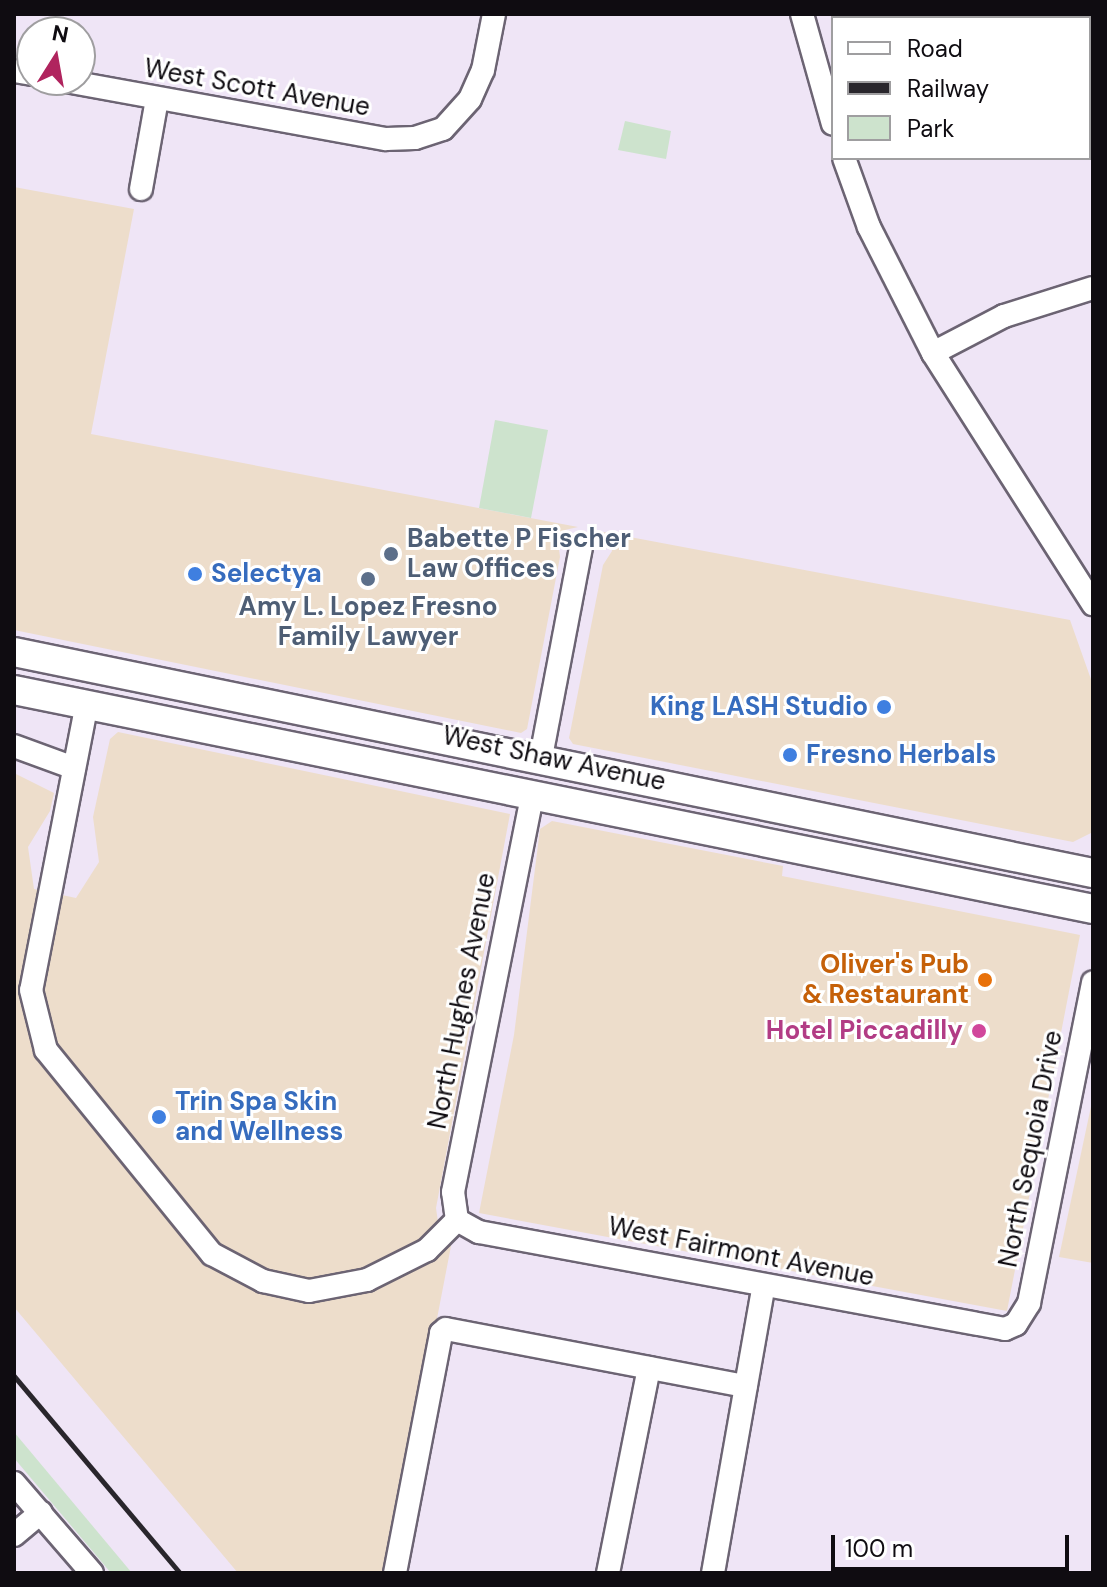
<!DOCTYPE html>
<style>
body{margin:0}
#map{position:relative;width:1107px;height:1587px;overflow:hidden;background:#efe5f6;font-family:"DM Sans",sans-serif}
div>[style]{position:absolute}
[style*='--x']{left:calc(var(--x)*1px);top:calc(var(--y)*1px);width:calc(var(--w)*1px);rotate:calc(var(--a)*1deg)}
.commercial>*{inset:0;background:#edddcb}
.green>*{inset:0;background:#cde3cd}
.roads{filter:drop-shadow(2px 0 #6c6473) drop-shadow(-2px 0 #6c6473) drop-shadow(0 2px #6c6473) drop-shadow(0 -2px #6c6473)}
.minor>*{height:22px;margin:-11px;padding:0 11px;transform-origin:11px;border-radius:11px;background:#fff}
.major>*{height:28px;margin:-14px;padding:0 14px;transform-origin:14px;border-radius:14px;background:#fff}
.rail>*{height:5px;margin:-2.5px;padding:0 2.5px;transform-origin:2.5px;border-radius:2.5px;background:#29262c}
.dots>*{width:22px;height:22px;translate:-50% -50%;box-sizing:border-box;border:4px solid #fff;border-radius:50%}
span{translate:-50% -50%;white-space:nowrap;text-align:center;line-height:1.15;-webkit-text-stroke:6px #fff;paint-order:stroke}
.street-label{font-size:26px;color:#0f0c11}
.service-label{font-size:26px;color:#4e5e75;font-weight:700}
.left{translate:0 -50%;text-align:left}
.shop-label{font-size:26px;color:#366cbe;font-weight:700}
.right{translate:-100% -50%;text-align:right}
.food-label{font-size:26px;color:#c56008;font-weight:700}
.hotel-label{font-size:26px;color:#b23c85;font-weight:700}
.frame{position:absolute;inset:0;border:16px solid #0f0c11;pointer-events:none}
.legend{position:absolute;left:831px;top:16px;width:260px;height:144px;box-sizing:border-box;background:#fff;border:2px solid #9f9ea0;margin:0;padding:10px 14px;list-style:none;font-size:24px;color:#0f0c11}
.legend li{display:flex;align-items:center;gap:16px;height:40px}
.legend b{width:40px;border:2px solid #9f9ea0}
.north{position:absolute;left:16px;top:16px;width:80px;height:80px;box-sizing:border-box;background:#fff;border:2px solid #9f9ea0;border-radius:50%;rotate:11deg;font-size:22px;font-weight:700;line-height:32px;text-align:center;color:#0f0c11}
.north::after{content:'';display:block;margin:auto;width:28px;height:36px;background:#b0245e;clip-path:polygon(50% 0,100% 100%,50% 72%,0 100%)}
.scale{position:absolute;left:831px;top:1535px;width:238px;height:36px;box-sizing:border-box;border:4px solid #0f0c11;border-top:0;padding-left:10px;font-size:24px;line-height:28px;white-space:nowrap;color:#0f0c11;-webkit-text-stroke:6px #fff;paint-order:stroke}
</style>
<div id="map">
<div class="commercial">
<i style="clip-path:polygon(14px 187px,134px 209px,91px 434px,578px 527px,565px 530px,558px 541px,560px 557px,527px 729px,521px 733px,14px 630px)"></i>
<i style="clip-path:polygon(598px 531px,1070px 620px,1093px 685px,1091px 833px,1073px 842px,573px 744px,569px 738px,603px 565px,612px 551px,609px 539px)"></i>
<i style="clip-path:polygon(118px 732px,510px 814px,436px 1208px,439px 1229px,451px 1246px,388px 1573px,238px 1573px,14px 1307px,14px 773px,54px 793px,50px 811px,28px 847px,34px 889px,76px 898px,99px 862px,93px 817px,110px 739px)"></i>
<i style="clip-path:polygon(552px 821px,783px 866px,782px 876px,1080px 935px,1007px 1311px,479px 1213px,514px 1035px,540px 829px)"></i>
<i style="clip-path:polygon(1093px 1097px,1093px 1263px,1059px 1257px)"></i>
</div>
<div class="green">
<i style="clip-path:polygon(625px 121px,671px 131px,666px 159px,618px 150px)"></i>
<i style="clip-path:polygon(495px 420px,548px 430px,531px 518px,479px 508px)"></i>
<i style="clip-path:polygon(14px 1432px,132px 1573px,111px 1573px,14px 1458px)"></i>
</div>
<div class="roads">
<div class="minor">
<i style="--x:802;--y:14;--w:114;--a:74.3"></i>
<i style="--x:14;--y:71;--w:18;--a:9"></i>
<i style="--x:60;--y:80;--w:331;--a:10.3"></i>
<i style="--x:386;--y:139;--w:29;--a:-2"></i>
<i style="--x:415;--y:138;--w:29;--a:-18"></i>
<i style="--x:443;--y:129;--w:40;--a:-48"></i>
<i style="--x:470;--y:99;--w:32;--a:-66"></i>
<i style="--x:483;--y:70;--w:57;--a:-78.9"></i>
<i style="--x:844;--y:158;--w:73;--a:70.1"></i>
<i style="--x:869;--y:227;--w:141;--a:63.1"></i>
<i style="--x:933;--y:353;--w:298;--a:57.5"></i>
<i style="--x:141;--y:189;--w:91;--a:-79.9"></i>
<i style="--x:933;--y:353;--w:80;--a:-27.5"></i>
<i style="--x:1004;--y:316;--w:93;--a:-17.5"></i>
<i style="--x:87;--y:703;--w:292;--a:101"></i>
<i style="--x:31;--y:990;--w:62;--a:76"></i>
<i style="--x:46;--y:1050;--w:263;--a:50.9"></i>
<i style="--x:212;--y:1254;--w:58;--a:27.9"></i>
<i style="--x:263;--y:1281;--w:47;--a:12.3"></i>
<i style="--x:309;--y:1291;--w:59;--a:-10.7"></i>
<i style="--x:367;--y:1280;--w:67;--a:-26.6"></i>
<i style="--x:427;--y:1250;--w:42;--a:-45"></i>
<i style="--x:14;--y:746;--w:64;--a:20.1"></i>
<i style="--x:541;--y:757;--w:213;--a:-79.2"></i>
<i style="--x:457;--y:1220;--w:25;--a:29"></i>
<i style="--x:479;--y:1232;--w:535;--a:10.45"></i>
<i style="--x:1005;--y:1329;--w:12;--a:-24"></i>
<i style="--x:1016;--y:1324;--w:25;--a:-58"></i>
<i style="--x:1029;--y:1303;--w:327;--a:-78.7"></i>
<i style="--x:457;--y:1220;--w:28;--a:-98"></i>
<i style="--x:453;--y:1192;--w:407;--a:-78.7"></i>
<i style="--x:14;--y:1483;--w:119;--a:49.1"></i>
<i style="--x:14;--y:1535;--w:35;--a:-40"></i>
<i style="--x:395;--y:1573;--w:244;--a:-79.1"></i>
<i style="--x:441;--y:1333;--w:6;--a:-39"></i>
<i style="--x:446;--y:1329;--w:305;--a:10.8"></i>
<i style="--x:608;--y:1573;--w:209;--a:-78.7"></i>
<i style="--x:713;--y:1573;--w:292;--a:-80"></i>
</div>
<div class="major">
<i style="--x:14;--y:652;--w:1101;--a:11.58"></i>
<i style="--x:14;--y:690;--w:1101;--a:11.47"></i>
</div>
</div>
<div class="rail">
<i style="--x:14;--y:1376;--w:258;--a:49.9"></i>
</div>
<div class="dots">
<i style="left:391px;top:554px;background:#5c6f8a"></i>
<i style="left:195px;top:574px;background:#3f7fe0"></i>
<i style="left:368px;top:579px;background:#5c6f8a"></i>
<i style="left:884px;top:707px;background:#3f7fe0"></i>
<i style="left:790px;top:755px;background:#3f7fe0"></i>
<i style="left:985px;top:980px;background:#e8710a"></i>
<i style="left:979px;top:1031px;background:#d1479c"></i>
<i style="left:159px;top:1117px;background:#3f7fe0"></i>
</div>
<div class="street-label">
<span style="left:257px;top:88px;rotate:10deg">West Scott Avenue</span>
<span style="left:554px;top:759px;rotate:12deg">West Shaw Avenue</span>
<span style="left:462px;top:1001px;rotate:-79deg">North Hughes Avenue</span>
<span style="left:1031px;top:1149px;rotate:-79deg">North Sequoia Drive</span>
<span style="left:741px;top:1252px;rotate:11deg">West Fairmont Avenue</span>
</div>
<div class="service-label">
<span class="left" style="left:407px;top:554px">Babette P Fischer<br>Law Offices</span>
<span style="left:368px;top:622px">Amy L. Lopez Fresno<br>Family Lawyer</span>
</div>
<div class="shop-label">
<span class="left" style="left:211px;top:574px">Selectya</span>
<span class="right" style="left:868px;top:707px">King LASH Studio</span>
<span class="left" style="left:806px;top:755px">Fresno Herbals</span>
<span class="left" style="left:175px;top:1117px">Trin Spa Skin<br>and Wellness</span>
</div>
<div class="food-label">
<span class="right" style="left:969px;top:980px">Oliver's Pub<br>&amp; Restaurant</span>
</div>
<div class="hotel-label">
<span class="right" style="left:963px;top:1031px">Hotel Piccadilly</span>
</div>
<div class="frame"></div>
<ul class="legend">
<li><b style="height:10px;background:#fff"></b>Road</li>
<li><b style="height:10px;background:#29262c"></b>Railway</li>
<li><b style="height:22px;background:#cde3cd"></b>Park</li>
</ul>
<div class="north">N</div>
<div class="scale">100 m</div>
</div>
